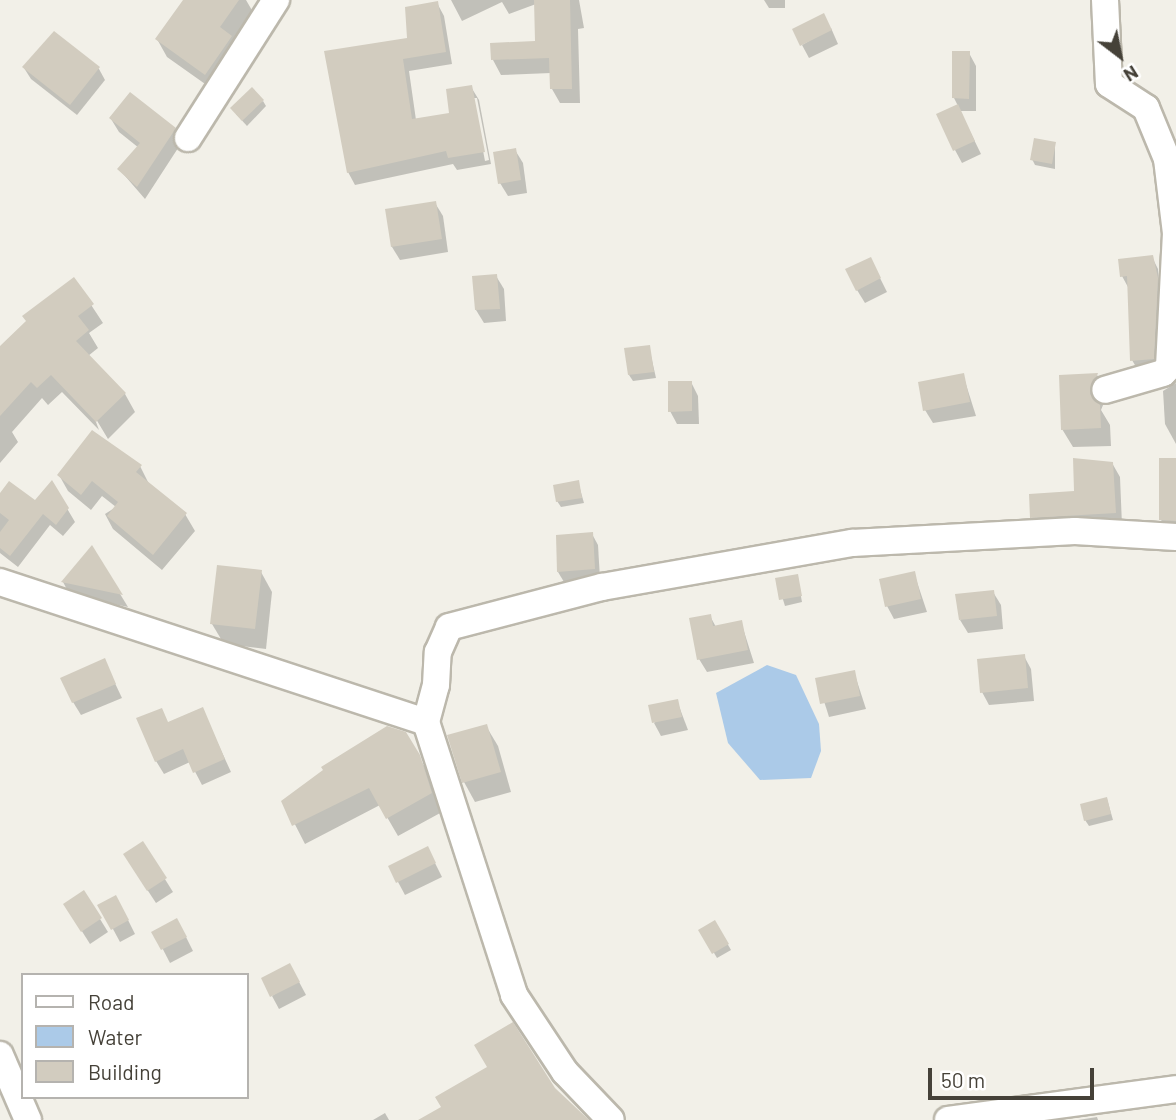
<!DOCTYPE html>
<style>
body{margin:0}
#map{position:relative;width:1176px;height:1120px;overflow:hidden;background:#f2f0e8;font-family:Barlow,sans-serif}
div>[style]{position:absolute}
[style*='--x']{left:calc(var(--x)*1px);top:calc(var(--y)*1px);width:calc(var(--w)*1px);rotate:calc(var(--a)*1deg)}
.water>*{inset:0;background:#abcae8}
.shadow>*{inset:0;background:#0003}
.building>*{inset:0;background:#d2ccbf}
.roads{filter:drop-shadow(2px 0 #bcb8ac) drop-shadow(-2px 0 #bcb8ac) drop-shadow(0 2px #bcb8ac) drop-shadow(0 -2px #bcb8ac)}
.minor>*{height:26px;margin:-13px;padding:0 13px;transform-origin:13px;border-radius:13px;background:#fff}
span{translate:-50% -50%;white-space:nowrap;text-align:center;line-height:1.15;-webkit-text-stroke:5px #fff;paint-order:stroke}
.legend{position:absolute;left:21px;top:973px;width:228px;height:126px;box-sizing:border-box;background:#fff;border:2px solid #b5b3af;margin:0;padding:9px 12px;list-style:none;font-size:21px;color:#454138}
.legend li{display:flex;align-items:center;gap:14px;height:35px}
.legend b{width:35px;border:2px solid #b5b3af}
.north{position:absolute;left:1085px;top:21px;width:70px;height:70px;-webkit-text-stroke:5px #fff;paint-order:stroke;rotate:148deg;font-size:19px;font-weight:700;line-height:28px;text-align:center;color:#454138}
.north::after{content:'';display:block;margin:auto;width:24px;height:32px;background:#454138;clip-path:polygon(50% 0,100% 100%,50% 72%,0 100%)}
.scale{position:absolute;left:928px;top:1068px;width:166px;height:32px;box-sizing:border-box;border:4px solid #454138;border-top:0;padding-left:9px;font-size:21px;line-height:24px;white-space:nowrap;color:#454138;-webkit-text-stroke:5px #fff;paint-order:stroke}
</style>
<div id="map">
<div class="water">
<i style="clip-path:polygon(767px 665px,796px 675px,819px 724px,821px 751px,811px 778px,760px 780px,728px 743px,716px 693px)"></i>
</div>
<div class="shadow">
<i style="clip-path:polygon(187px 0,246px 0,253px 12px,233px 40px,241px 55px,215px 91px,167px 57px,157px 39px)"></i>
<i style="clip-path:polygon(451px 0,579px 0,584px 28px,578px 29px,580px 103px,560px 103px,552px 89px,551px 73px,501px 75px,493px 60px,492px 44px,537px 43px,536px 4px,509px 14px,502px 2px,462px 21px)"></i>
<i style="clip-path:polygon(764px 0,785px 0,785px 8px,769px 8px)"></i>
<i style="clip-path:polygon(evenodd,437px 3px,444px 16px,452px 64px,409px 71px,416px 120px,451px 114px,471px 87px,479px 100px,491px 164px,457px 170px,453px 164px,355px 185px,348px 172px,409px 40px,437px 3px,473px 98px,477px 98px,489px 160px,485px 161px,473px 98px)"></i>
<i style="clip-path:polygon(831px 28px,838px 44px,809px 58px,802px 45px)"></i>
<i style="clip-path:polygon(54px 33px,99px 69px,105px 80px,77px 115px,31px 79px,24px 68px)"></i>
<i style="clip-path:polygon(969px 53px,976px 66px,976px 111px,960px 111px,981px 154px,962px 163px,955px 150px,958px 106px,954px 98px)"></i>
<i style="clip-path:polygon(263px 101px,266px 106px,247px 126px,236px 114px)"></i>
<i style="clip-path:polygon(111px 119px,175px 129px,182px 142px,145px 199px,119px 169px,139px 148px,119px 132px)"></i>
<i style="clip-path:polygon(1055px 143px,1055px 169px,1035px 165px,1032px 159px)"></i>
<i style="clip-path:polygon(515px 150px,523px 163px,527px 193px,508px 196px,500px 183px)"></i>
<i style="clip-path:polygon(435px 203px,443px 216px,448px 252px,400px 260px,392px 247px,387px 211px)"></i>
<i style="clip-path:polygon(1152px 257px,1158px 269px,1159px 371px,1139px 372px,1132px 360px,1129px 289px,1122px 276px)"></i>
<i style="clip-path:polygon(877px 272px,887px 292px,865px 303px,857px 290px)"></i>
<i style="clip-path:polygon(496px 276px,504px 289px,506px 321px,484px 323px,476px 310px)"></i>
<i style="clip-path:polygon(74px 279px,103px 323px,89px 333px,98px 348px,88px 356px,125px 394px,135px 412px,108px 439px,93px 414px,99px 430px,62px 392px,48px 405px,42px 398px,12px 432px,18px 442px,0 463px,0 349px)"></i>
<i style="clip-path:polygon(649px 347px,656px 378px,633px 381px,629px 375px)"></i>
<i style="clip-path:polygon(963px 375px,976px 416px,933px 423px,925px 410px)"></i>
<i style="clip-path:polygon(1097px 375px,1108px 393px,1101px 410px,1110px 425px,1111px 446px,1073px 447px,1062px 429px,1061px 377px)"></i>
<i style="clip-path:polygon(691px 382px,698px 396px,699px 424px,677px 424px,670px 411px)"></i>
<i style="clip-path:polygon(1176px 383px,1176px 444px,1165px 424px,1163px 391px)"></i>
<i style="clip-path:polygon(1176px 460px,1176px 540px,1161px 520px)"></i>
<i style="clip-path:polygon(1112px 463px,1120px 477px,1122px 525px,1040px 530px,1032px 517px,1076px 493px)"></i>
<i style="clip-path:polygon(140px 466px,149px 484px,185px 514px,195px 531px,162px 570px,113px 529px,105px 514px,116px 507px,102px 496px,91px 510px,68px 491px,59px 475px)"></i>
<i style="clip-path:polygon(578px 482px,584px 503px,561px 507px,557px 501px)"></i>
<i style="clip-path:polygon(52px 483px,75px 522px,63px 536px,50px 525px,18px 567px,0 553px,0 494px,36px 503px)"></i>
<i style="clip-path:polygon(592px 534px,598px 545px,600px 579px,564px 582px,558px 572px)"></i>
<i style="clip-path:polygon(92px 548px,128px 607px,70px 595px,63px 582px)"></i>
<i style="clip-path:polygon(261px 572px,272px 592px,266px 649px,224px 644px,212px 624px)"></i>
<i style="clip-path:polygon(914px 573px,927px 612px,894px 619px,887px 606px)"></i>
<i style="clip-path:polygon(797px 576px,802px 602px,785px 606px,777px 580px)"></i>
<i style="clip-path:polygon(993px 592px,1001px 605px,1003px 629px,968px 633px,960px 620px)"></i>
<i style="clip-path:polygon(710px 616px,716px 627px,741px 622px,754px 663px,707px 672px,699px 659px)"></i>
<i style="clip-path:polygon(1024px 656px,1031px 669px,1034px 701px,989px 705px,982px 692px)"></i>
<i style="clip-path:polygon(104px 660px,122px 698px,81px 715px,73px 702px)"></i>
<i style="clip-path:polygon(854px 672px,866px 709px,829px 717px,817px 679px)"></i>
<i style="clip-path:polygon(677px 701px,688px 730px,661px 736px,654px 723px)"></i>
<i style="clip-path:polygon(202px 709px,231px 772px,202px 785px,190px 762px,164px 774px,156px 761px,169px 723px)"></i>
<i style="clip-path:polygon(486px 726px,498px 746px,511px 792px,475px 802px,464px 782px)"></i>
<i style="clip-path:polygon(405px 734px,430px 776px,442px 812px,398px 836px,380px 805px,305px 844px,283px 801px)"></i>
<i style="clip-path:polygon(1107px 799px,1113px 820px,1089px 826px,1085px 820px)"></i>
<i style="clip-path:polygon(143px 844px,173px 892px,156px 903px,133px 868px)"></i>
<i style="clip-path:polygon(434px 861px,442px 877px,405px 895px,390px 867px)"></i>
<i style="clip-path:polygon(84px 893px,108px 932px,90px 944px,73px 917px)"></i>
<i style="clip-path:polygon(100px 905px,123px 910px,135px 934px,120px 942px)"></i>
<i style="clip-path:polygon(715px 922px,731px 950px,717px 958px,701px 931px)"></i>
<i style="clip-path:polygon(154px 932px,184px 933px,193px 951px,170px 963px)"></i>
<i style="clip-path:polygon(297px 978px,306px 995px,279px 1009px,272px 996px)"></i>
<i style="clip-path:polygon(385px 1113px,389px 1120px,373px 1120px)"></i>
<i style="clip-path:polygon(1097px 1117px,1098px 1120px,1078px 1120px)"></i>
</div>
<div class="building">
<i style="clip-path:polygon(183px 0,239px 0,220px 27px,232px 36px,205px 75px,155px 39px)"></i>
<i style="clip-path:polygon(534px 0,570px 0,572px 89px,550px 89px,549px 58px,491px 60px,490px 43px,535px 41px)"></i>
<i style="clip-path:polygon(438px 1px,446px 52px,403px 59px,412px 119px,449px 113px,446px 89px,472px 85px,485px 152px,448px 158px,446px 151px,347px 173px,324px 51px,407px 38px,405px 7px)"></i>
<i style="clip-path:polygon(824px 13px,832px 30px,800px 46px,792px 29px)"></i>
<i style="clip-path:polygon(54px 31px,100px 67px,70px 105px,22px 67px)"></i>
<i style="clip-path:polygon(952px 51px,970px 51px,969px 99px,952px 98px)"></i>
<i style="clip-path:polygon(252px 87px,264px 100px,242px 121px,230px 108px)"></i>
<i style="clip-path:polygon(130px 92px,176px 128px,137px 187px,117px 169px,140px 143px,109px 118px)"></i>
<i style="clip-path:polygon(958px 104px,975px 141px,953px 151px,936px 114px)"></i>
<i style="clip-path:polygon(1034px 138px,1056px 142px,1052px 164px,1030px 160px)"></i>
<i style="clip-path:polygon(516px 148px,521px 180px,498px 184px,493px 152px)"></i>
<i style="clip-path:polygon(436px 201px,442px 239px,391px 247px,385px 209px)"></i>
<i style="clip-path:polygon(1153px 255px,1158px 278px,1154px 359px,1130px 361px,1127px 276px,1120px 277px,1118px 259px)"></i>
<i style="clip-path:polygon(871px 257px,881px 278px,856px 291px,845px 269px)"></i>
<i style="clip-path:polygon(497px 274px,500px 309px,475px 310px,472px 276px)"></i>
<i style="clip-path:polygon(74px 277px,94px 304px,78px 316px,89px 330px,76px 341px,126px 393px,96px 422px,51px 375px,37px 388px,31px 382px,0 416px,0 346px,26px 321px,22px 316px)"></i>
<i style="clip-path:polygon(650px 345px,654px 372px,628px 375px,624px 348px)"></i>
<i style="clip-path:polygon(964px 373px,970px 402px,923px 411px,918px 382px)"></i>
<i style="clip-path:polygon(1098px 373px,1090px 394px,1100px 405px,1101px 428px,1061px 430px,1059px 375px)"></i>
<i style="clip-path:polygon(668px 381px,692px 381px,692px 411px,668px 412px)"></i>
<i style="clip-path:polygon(92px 430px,142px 465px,136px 472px,187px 513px,153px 555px,107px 516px,118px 502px,92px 481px,81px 495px,57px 475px)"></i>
<i style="clip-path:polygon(1073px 458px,1113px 462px,1116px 513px,1030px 518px,1029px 494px,1074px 491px)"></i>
<i style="clip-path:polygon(1159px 458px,1176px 458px,1176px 521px,1159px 520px)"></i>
<i style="clip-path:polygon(52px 480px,69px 508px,56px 525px,43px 514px,10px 556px,0 548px,0 532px,9px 520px,0 513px,0 493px,9px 481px,35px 500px)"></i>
<i style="clip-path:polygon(579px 480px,582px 498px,556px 502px,553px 485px)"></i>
<i style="clip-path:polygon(593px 532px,595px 569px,557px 572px,556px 535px)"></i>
<i style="clip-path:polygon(92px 545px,123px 595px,61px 582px)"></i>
<i style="clip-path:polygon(217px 565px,262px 570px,255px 629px,210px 624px)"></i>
<i style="clip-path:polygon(915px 571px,921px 599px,885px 607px,879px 579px)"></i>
<i style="clip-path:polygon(798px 574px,802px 596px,779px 600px,775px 578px)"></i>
<i style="clip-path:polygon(994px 590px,997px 616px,959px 620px,955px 594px)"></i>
<i style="clip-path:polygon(711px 614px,713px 626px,742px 620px,748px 650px,697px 660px,689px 618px)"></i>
<i style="clip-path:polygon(1025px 654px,1028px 688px,980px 693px,977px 659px)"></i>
<i style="clip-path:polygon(105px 658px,116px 684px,72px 703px,60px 678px)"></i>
<i style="clip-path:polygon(855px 670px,860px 696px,820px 704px,815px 678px)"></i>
<i style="clip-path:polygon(678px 699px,682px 717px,652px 723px,648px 705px)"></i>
<i style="clip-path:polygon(203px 707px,225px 759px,193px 773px,183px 749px,155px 762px,136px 718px,162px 708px,168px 722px)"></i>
<i style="clip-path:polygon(487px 724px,501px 772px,462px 783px,447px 735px)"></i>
<i style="clip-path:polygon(387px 726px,406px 732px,420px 755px,432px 793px,386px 819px,369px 788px,292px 826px,281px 801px,323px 770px,321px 767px)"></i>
<i style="clip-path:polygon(1107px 797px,1111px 814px,1084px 821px,1080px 804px)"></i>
<i style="clip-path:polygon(143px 841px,167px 878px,147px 891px,123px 854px)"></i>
<i style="clip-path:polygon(428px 846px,436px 863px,396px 883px,388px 866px)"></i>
<i style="clip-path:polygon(84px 890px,102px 918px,81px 932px,63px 904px)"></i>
<i style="clip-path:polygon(116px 895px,129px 920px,111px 930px,97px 905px)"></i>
<i style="clip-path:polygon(177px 918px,187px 937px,161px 950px,151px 932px)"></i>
<i style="clip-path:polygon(715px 920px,729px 944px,712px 954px,698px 930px)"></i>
<i style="clip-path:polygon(290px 963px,300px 982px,270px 997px,261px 978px)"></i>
<i style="clip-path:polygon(513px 1022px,555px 1088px,589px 1120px,418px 1120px,441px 1107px,435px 1097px,487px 1067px,474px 1045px)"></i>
</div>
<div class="roads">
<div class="minor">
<i style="--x:1105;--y:0;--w:84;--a:87.3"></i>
<i style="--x:1109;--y:84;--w:44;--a:33"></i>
<i style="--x:1146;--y:108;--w:55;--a:67.6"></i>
<i style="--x:1167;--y:159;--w:75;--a:83.1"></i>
<i style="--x:1176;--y:233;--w:134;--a:93"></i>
<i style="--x:1169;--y:367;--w:8;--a:135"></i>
<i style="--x:1163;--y:373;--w:60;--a:163.7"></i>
<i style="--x:188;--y:138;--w:164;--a:-57.5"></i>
<i style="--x:0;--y:582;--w:448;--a:18.2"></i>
<i style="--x:426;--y:722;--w:287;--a:72.1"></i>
<i style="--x:514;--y:995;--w:92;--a:56.5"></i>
<i style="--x:565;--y:1072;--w:66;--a:46.2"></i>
<i style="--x:426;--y:722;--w:38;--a:-75"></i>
<i style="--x:436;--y:685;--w:33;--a:-87"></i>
<i style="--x:438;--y:652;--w:27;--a:-66"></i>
<i style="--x:449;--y:627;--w:158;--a:-14.7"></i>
<i style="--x:602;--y:587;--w:254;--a:-10"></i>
<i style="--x:852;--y:543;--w:223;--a:-3.1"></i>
<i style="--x:1075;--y:531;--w:101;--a:3.4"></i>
<i style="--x:0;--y:1055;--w:71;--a:66.7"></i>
<i style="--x:948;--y:1120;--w:230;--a:-7.7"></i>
</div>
</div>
<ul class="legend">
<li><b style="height:9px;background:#fff"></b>Road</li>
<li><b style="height:19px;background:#abcae8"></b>Water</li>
<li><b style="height:19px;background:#d2ccbf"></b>Building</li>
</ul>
<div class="north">N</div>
<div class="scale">50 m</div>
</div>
